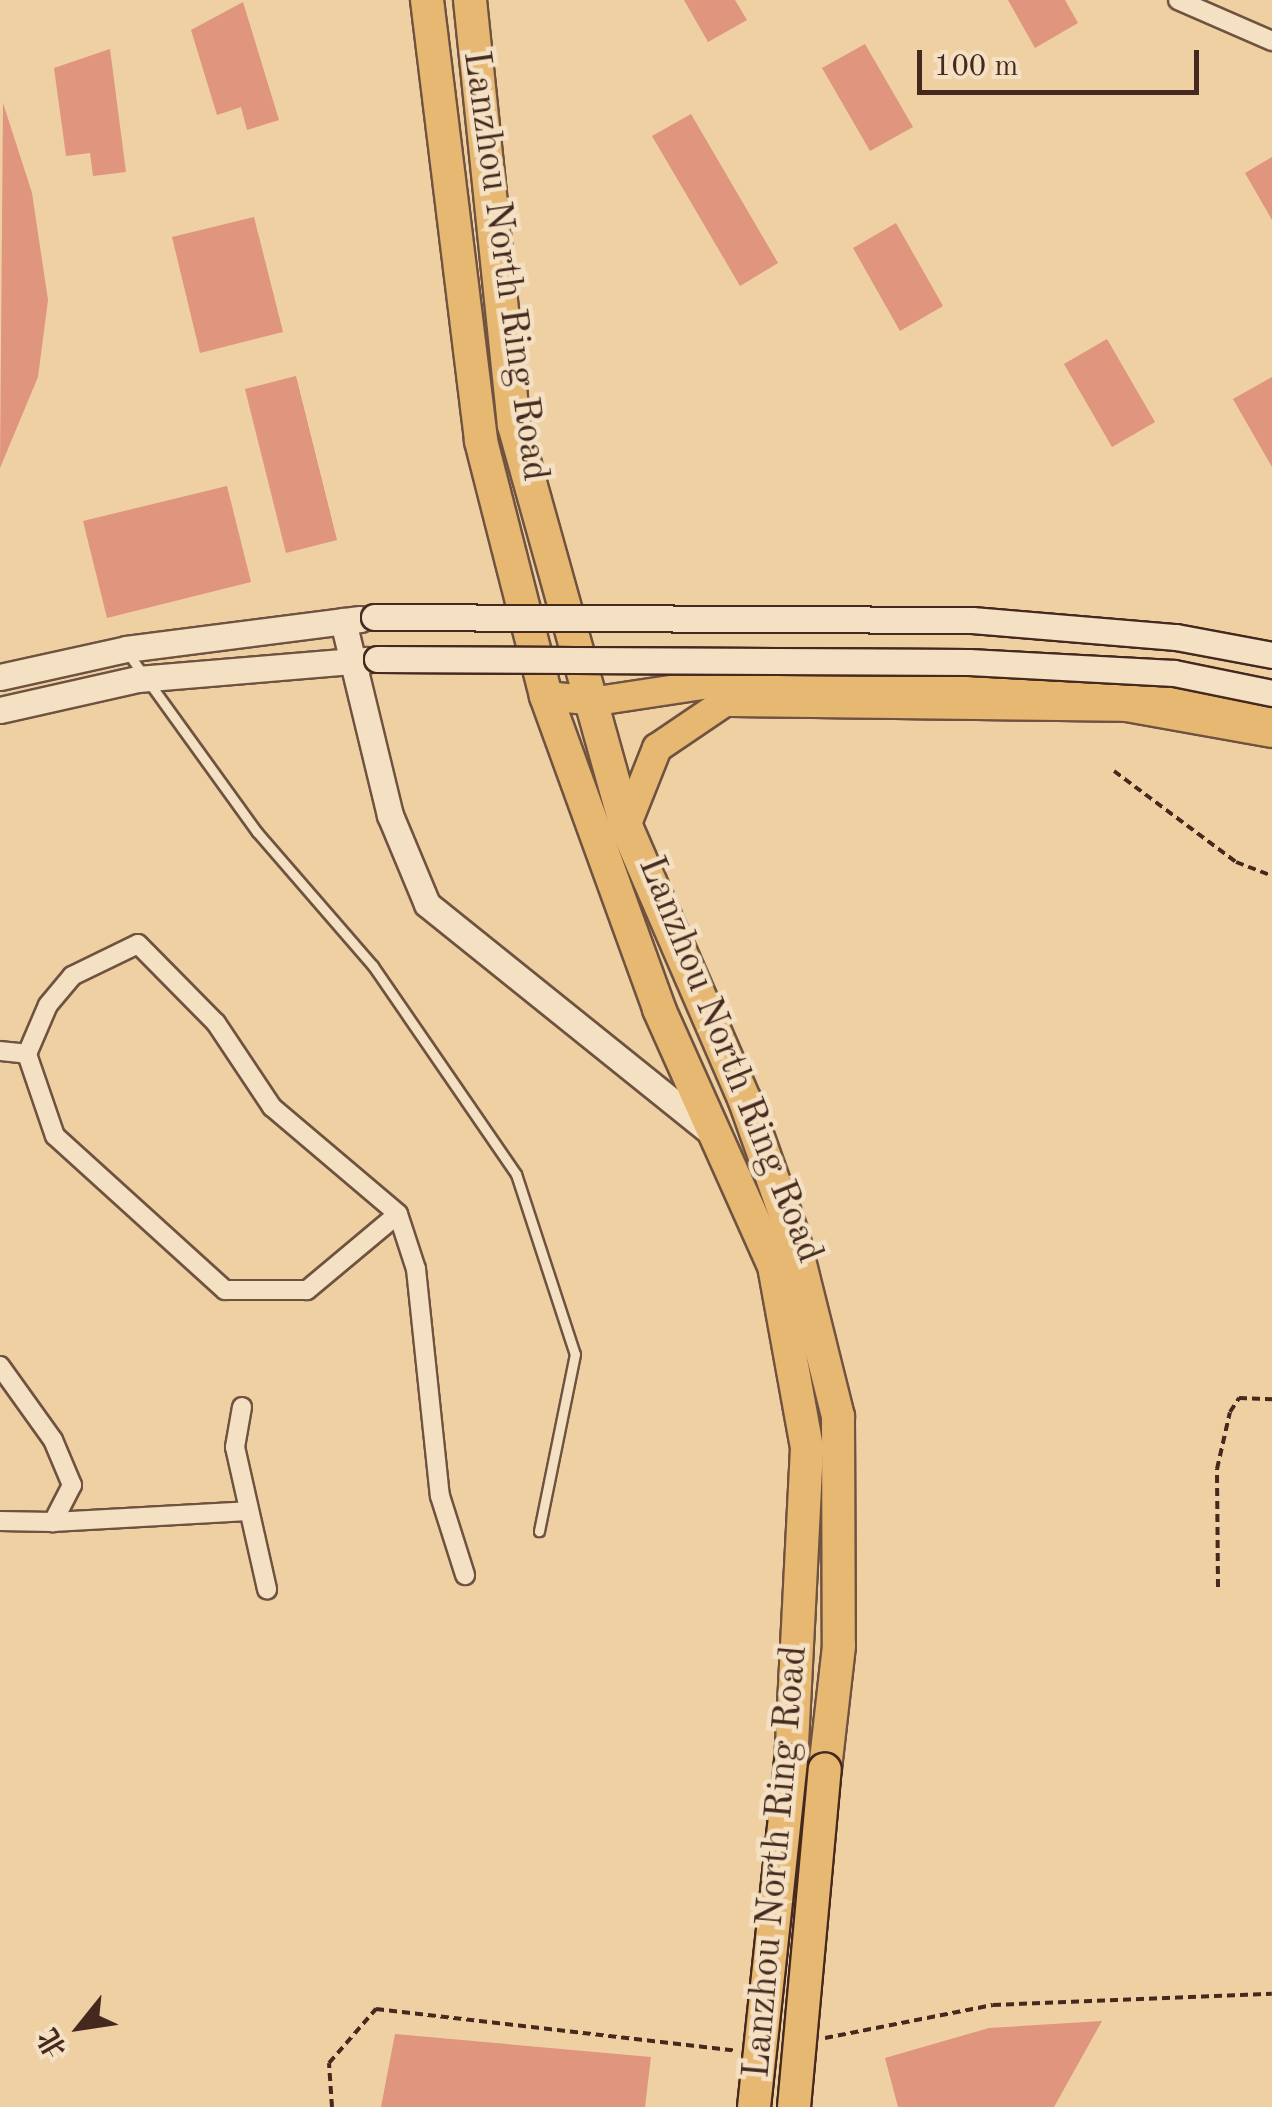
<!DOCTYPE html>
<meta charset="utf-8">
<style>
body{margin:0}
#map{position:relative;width:1272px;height:2107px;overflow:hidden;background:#eed0a3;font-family:"Old Standard TT","Noto Serif SC",serif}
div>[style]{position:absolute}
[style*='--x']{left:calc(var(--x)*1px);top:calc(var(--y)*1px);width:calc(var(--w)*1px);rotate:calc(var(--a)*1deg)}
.building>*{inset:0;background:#df957e}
.path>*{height:4px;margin-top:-2px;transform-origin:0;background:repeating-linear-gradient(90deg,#45291f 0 8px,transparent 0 13px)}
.roads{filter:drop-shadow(2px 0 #6f5340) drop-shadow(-2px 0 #6f5340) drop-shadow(0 2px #6f5340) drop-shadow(0 -2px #6f5340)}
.lane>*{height:9px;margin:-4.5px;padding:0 4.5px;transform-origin:4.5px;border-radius:4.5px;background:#f4e0c3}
.street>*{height:18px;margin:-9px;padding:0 9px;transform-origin:9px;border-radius:9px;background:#f4e0c3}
.secondary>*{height:25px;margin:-12.5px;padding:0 12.5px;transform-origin:12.5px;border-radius:12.5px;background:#f4e0c3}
.primary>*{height:28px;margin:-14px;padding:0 14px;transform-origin:14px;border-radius:14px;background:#e7b872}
.highway>*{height:32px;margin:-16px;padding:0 16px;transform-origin:16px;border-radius:16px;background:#e7b872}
.bridges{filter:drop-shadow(2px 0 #45291f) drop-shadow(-2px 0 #45291f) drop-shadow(0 2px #45291f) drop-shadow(0 -2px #45291f)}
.secondary-bridge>*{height:25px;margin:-12.5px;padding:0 12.5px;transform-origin:12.5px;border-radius:12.5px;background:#f4e0c3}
.highway-bridge>*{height:32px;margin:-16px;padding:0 16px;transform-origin:16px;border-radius:16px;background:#e7b872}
span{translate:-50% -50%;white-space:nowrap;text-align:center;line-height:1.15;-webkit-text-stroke:9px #f4e0c3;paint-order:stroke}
.street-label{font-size:38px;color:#45291f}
.north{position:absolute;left:30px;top:1977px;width:100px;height:100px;-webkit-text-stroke:8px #f4e0c3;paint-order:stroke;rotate:240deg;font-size:28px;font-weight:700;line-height:40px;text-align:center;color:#45291f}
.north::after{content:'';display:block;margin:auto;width:35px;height:45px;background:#45291f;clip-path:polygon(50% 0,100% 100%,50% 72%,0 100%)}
.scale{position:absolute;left:917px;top:50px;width:282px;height:45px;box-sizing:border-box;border:5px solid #45291f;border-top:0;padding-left:12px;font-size:30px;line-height:35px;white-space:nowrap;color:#45291f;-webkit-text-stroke:8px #f4e0c3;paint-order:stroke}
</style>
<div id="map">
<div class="building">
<i style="clip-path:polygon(684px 0,735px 0,747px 20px,708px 42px)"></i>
<i style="clip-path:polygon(1008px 0,1065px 0,1078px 23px,1035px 48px)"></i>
<i style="clip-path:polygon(243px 2px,279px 120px,247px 130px,241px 107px,217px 115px,191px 30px)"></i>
<i style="clip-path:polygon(865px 44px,913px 127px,870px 151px,822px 68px)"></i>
<i style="clip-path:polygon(110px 49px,126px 172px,93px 176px,90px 153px,66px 156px,54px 68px)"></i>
<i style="clip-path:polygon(3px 103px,32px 193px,48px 300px,38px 377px,0 468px)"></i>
<i style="clip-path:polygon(691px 114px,778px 263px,740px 286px,652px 136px)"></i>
<i style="clip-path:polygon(1272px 157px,1272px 220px,1245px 173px)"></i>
<i style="clip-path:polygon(254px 217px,283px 332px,200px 353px,172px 237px)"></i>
<i style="clip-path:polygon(896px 223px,943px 306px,900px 331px,853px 248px)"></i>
<i style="clip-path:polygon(1107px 339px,1155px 422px,1112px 447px,1064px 364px)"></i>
<i style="clip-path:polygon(296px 376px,337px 540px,286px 553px,245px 389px)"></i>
<i style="clip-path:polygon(1272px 377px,1272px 467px,1233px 399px)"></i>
<i style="clip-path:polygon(227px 486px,251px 582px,107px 618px,83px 521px)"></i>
<i style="clip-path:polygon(1102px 2021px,1054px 2107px,898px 2107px,885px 2058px,989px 2028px)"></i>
<i style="clip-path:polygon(395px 2034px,651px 2057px,645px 2107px,381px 2107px)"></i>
</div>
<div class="path">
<i style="--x:1114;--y:771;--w:152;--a:36.7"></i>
<i style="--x:1236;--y:862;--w:39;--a:21"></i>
<i style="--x:1218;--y:1587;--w:118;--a:-90.5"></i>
<i style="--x:1217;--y:1469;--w:58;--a:-77.2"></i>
<i style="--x:1230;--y:1412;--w:17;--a:-57"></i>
<i style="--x:1239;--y:1398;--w:33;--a:2"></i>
<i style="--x:825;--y:2038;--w:171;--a:-11.1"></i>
<i style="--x:993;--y:2005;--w:279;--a:-2.3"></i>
<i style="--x:332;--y:2107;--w:44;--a:-93.9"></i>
<i style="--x:329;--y:2063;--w:72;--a:-49"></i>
<i style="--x:376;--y:2009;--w:363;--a:6.6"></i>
</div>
<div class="roads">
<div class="lane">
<i style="--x:127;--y:652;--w:222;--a:54.2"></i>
<i style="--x:257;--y:832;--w:177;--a:49.1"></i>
<i style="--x:373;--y:966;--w:252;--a:55.5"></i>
<i style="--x:516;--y:1174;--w:189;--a:71.9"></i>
<i style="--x:575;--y:1354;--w:181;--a:101.5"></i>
</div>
<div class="street">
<i style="--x:1178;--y:0;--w:103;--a:23.6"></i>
<i style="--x:0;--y:1051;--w:27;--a:6"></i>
<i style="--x:398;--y:1214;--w:119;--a:140.1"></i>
<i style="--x:307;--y:1290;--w:82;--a:180"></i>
<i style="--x:225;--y:1290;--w:229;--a:-137.8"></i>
<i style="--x:55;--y:1136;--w:87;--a:-108.9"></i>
<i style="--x:27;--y:1054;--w:53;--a:-66.8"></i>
<i style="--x:48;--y:1005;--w:38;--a:-50"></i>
<i style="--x:72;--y:976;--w:73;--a:-25.9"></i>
<i style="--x:138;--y:944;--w:111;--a:45.4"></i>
<i style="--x:216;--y:1023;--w:101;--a:56.3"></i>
<i style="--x:272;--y:1107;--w:165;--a:40.3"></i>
<i style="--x:398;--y:1214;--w:58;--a:71.9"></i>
<i style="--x:416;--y:1269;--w:228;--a:84"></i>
<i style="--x:440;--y:1496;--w:83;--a:72.4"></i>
<i style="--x:0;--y:1366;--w:91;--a:54.4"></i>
<i style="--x:53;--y:1440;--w:49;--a:67.1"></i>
<i style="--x:72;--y:1485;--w:42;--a:117.2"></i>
<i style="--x:53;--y:1522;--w:53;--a:-178.9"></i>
<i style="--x:242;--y:1407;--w:41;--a:99.9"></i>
<i style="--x:235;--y:1447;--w:146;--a:77.3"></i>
<i style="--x:53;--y:1522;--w:195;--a:-3.2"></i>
</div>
<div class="secondary">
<i style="--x:343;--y:621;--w:200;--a:76.4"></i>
<i style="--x:390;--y:815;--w:96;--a:67.4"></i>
<i style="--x:427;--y:904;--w:368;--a:38.8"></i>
<i style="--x:0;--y:677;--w:129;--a:-12.5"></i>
<i style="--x:126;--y:649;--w:236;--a:-7.3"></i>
<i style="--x:0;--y:710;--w:141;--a:-12.7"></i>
<i style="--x:138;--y:679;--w:229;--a:-4.8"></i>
</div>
<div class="primary">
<i style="--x:546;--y:696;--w:51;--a:5.6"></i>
<i style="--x:597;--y:701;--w:127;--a:-8.6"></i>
<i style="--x:723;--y:682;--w:405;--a:0.8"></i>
<i style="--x:1128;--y:688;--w:146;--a:9.8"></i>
<i style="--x:626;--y:826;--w:84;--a:-68.3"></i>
<i style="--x:657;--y:748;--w:82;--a:-34.1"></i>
<i style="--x:725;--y:702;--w:401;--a:0.7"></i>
<i style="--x:1126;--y:707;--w:148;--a:10.1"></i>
</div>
<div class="highway">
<i style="--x:427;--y:0;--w:444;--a:83"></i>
<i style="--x:481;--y:441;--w:263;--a:75.7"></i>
<i style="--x:546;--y:696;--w:333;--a:70.1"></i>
<i style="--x:659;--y:1009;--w:282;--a:65.9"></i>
<i style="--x:774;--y:1266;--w:185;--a:79.7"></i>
<i style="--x:807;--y:1448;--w:313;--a:92.9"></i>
<i style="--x:470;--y:0;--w:427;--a:84.1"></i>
<i style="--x:514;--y:425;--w:416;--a:74.4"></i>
<i style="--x:626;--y:826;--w:300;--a:66.6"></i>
<i style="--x:745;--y:1101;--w:143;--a:70.4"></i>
<i style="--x:793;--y:1236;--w:186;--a:76"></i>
<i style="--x:838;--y:1416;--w:230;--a:89.8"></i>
<i style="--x:839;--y:1646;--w:124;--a:96.5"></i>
</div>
</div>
<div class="bridges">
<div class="secondary-bridge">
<i style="--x:374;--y:617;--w:598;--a:0.29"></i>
<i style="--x:972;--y:620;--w:205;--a:4.8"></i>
<i style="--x:1176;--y:637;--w:98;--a:10.6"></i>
<i style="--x:377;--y:659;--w:592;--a:0.29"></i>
<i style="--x:969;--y:662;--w:205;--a:3.1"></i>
<i style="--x:1174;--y:673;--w:100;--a:11.5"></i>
</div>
<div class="highway-bridge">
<i style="--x:754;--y:2107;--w:348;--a:-83.9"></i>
<i style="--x:794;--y:2107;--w:339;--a:-84.8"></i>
</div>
</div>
<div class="street-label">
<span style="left:504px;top:266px;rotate:82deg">Lanzhou North Ring Road</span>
<span style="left:729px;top:1060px;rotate:68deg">Lanzhou North Ring Road</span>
<span style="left:777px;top:1862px;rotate:-85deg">Lanzhou North Ring Road</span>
</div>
<div class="north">北</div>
<div class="scale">100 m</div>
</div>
